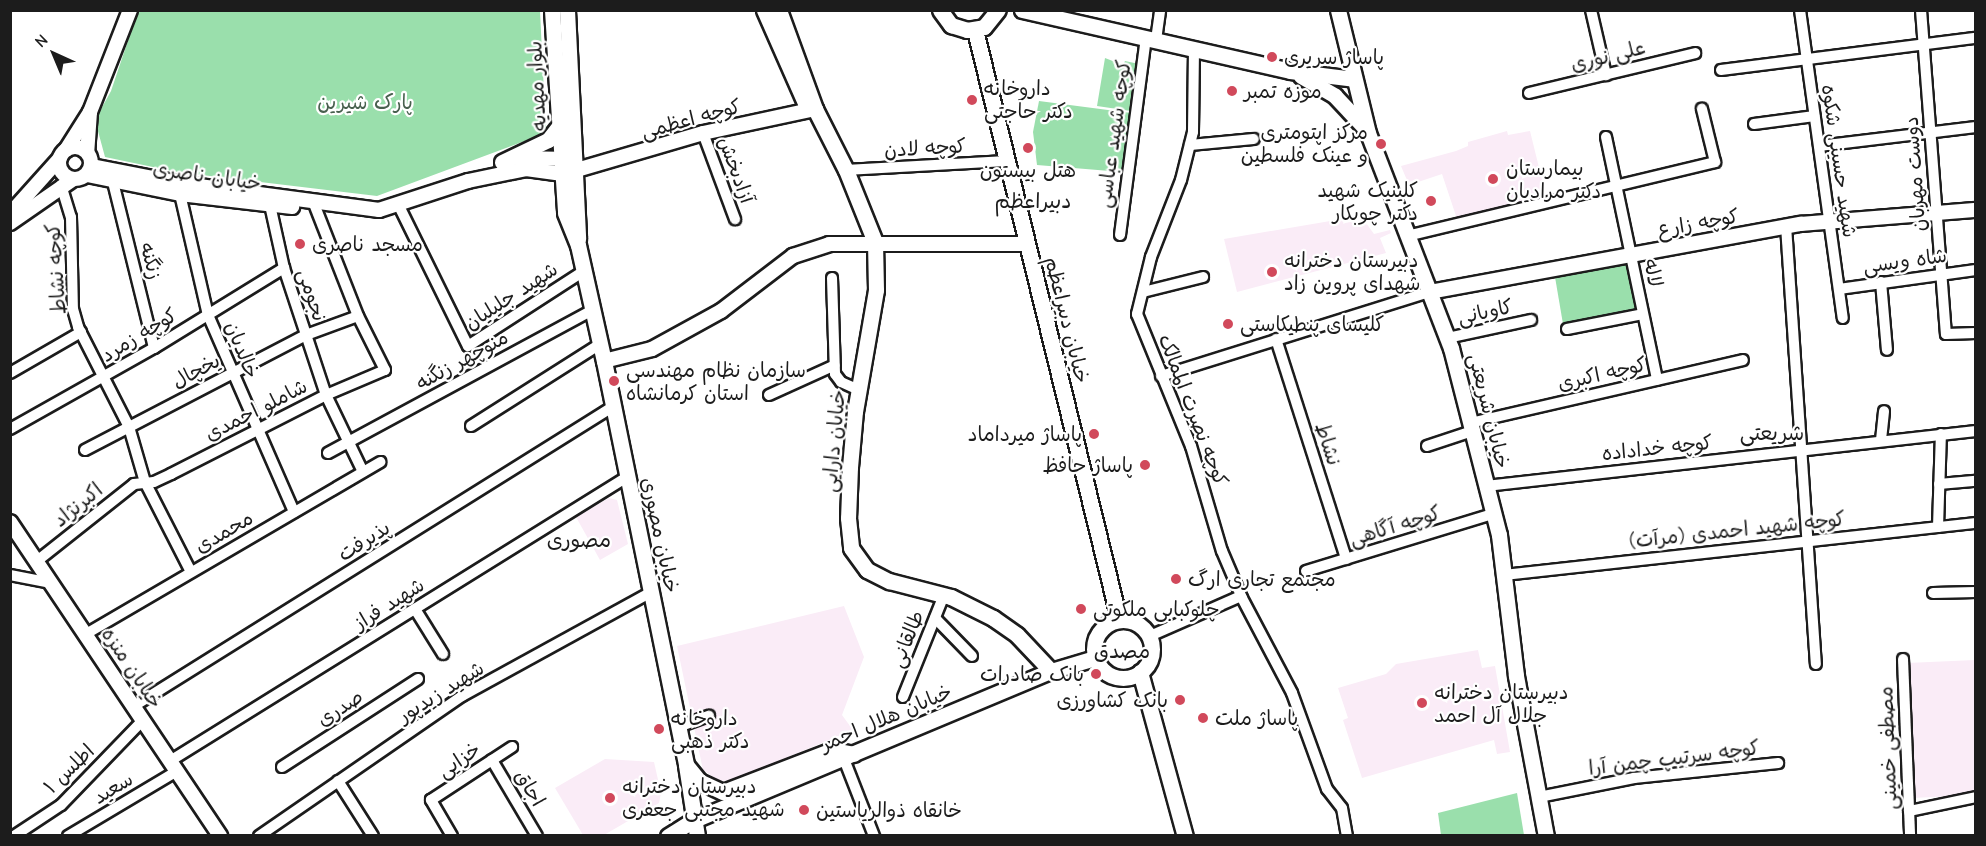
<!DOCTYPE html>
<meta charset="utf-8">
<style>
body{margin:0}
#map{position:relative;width:1986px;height:846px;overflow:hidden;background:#fff;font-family:"Comic Neue","Playpen Sans Arabic",sans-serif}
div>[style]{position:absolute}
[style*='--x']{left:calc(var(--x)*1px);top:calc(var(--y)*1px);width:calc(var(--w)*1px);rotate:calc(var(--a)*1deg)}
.built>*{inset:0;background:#faecf7}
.green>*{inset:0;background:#9adfac}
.roads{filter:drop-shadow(2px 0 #1c1c1c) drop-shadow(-2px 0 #1c1c1c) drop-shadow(0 2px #1c1c1c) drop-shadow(0 -2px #1c1c1c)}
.minor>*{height:10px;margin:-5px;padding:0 5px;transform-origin:5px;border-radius:5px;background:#fff}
.tertiary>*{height:14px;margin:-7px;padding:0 7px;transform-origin:7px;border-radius:7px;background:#fff}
.tertiary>.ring{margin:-7px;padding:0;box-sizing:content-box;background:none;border:14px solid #fff;border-radius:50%}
.secondary>*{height:15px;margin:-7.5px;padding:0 7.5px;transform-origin:7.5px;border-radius:7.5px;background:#fff}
.secondary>.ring{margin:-7.5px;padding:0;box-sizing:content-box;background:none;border:15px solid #fff;border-radius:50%}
.dots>*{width:16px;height:16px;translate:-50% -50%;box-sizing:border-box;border:3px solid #fff;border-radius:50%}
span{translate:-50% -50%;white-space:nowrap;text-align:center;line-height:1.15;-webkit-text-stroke:4.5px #fff;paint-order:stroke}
.street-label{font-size:20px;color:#1c1c1c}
.poi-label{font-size:20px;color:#1c1c1c}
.left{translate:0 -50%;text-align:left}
.right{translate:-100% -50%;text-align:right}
.park-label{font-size:20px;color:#48604e}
.neighbourhood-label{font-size:21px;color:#1c1c1c}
.frame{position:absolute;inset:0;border:12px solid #1c1c1c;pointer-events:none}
.north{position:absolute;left:24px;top:24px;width:60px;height:60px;-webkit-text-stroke:4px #fff;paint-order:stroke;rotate:316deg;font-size:16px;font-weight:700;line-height:24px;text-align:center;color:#1c1c1c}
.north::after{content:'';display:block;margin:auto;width:21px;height:27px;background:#1c1c1c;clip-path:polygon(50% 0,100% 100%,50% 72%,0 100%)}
</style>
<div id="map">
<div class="built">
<i style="clip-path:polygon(1507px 131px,1508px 135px,1530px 131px,1546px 196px,1457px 219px,1442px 174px,1409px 185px,1401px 166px,1456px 151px,1468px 146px,1468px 142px)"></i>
<i style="clip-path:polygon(1342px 219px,1344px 223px,1364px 220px,1374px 234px,1390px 230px,1391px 233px,1380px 238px,1386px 253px,1237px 292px,1224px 239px)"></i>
<i style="clip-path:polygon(609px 498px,617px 500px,628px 544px,600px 560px,576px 517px)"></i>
<i style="clip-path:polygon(844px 606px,864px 657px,842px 715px,853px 730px,733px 780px,719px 781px,703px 770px,677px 646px)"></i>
<i style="clip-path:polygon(1478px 650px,1482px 668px,1495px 666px,1510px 752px,1497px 754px,1494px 740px,1362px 778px,1343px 720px,1348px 718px,1338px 688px,1386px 674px,1396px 664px)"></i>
<i style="clip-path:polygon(1975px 660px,1975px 795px,1913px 798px,1907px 663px)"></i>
<i style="clip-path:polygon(605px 759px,654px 762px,661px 793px,659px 803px,604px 835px,583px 835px,555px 788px)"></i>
</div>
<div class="green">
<i style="clip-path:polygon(138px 11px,540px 11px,546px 133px,377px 196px,177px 172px,105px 157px,95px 120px,111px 91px)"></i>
<i style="clip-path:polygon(1105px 58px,1123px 65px,1125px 61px,1139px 64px,1131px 111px,1097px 106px)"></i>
<i style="clip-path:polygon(1039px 101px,1131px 113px,1122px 172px,1037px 165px,1033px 132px)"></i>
<i style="clip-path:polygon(1627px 263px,1636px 310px,1563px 324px,1555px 277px)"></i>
<i style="clip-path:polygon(1517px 793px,1524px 835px,1441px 835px,1438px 813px)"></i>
</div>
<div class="roads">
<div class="minor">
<i style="--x:1591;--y:10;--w:67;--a:77"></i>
<i style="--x:1800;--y:10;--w:311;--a:82.1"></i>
<i style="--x:1921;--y:10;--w:325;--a:85.6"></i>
<i style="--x:1946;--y:334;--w:30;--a:-2"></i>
<i style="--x:1156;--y:40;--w:30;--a:-82"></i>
<i style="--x:1194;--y:49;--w:83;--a:90.7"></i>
<i style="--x:1193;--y:132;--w:49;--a:104"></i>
<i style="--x:1181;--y:180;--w:83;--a:111.3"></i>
<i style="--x:1151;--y:257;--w:59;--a:103.8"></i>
<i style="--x:1137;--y:314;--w:143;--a:67.8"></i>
<i style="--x:1191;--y:446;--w:109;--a:73.6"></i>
<i style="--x:1222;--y:551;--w:51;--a:66.9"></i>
<i style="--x:1242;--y:598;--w:107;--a:62.2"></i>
<i style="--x:1292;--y:693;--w:102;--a:70"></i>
<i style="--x:1327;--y:789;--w:24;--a:52"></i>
<i style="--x:1342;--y:808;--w:28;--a:80"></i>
<i style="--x:1721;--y:70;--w:257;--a:-7.2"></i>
<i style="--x:1529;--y:93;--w:171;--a:-13.5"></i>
<i style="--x:1754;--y:124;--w:61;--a:-7.6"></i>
<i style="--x:703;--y:133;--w:92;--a:69.6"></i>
<i style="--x:1606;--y:137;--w:248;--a:78.1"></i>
<i style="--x:1190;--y:145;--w:64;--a:-5.4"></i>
<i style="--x:1819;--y:146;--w:158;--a:-6.9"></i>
<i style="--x:846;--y:170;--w:160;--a:-3.2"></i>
<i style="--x:113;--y:182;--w:171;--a:76.1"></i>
<i style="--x:61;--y:185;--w:34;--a:73"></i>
<i style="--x:71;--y:217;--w:92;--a:88.8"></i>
<i style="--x:73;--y:309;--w:19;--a:74"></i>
<i style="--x:78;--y:327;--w:112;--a:63"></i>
<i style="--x:129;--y:427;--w:57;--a:73.8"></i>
<i style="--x:145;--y:482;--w:101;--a:62.9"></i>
<i style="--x:180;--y:194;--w:124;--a:77"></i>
<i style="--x:208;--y:315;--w:215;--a:66.4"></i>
<i style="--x:270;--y:205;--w:65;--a:77.5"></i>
<i style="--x:284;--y:268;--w:134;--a:71.7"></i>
<i style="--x:326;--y:395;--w:85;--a:64.3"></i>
<i style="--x:399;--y:206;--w:156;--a:63.8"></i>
<i style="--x:468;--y:346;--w:138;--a:-32.9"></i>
<i style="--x:1786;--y:226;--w:439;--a:86.1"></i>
<i style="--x:1120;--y:235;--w:199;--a:-82.5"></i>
<i style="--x:1407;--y:236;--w:317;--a:-13.5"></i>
<i style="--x:1715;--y:162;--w:55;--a:-103.8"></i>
<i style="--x:832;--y:278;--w:96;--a:88.2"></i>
<i style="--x:835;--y:374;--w:10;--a:53"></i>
<i style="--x:841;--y:382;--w:20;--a:24"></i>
<i style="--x:1881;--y:282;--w:68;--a:85"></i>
<i style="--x:1839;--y:289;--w:138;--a:-7.9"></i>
<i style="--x:1143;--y:292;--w:62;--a:-14"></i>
<i style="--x:1567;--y:329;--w:77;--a:-11.2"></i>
<i style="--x:1447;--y:338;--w:86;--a:-12.1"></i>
<i style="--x:1276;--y:339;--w:231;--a:72.3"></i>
<i style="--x:10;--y:373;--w:82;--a:-30"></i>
<i style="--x:1161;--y:376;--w:281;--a:-17.4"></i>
<i style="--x:769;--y:395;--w:72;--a:-24.4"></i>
<i style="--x:1470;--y:423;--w:280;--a:-13"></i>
<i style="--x:471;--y:426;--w:153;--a:-32.4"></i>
<i style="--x:10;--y:429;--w:165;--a:-29.4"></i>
<i style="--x:154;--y:348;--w:153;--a:-31.6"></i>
<i style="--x:1881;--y:440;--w:29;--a:-84"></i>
<i style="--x:1427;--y:446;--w:47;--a:-18.4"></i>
<i style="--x:85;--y:450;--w:249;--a:-27.5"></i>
<i style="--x:306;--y:335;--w:55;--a:-20.1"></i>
<i style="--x:328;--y:453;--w:301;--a:-28.4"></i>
<i style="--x:1939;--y:484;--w:37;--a:-5"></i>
<i style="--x:1486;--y:486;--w:493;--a:-6.4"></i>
<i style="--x:1938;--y:527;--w:93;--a:-88.2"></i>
<i style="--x:37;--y:561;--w:124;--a:-38.4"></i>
<i style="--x:134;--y:484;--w:20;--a:-6"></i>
<i style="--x:154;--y:482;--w:19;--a:-25"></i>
<i style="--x:171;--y:474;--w:174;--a:-27"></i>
<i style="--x:326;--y:395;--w:64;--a:-23"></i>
<i style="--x:385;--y:370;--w:60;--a:-116.6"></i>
<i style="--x:358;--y:316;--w:123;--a:-111.4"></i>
<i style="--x:1306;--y:571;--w:195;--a:-17"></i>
<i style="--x:10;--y:575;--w:42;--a:11"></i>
<i style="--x:1504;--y:575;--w:475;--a:-6.3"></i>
<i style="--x:1933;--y:593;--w:43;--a:-1.3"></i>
<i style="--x:415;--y:609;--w:53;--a:58.1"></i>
<i style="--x:935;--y:618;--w:53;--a:45.8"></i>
<i style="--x:86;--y:634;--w:341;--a:-30.3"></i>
<i style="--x:1150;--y:636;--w:99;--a:-23.7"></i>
<i style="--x:1903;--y:659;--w:177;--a:87.7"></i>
<i style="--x:903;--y:697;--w:110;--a:-68.1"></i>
<i style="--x:134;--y:706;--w:566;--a:-32.01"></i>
<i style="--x:678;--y:727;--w:33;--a:-20"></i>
<i style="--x:844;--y:759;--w:83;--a:68.7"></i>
<i style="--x:492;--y:760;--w:88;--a:59.4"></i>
<i style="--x:170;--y:761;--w:538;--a:-31.86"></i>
<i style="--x:282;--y:767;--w:162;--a:-32.9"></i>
<i style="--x:338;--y:781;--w:65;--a:57.5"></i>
<i style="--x:1539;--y:797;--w:97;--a:-11.3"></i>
<i style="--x:1634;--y:778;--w:145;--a:-5.9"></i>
<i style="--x:1909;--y:811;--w:68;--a:-11.8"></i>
<i style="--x:14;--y:836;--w:56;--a:-33.4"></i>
<i style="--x:61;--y:805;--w:118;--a:-46"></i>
<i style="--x:68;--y:836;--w:127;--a:-30.8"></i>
<i style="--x:259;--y:836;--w:247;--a:-34.6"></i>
<i style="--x:462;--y:696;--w:216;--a:-28.8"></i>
<i style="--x:452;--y:836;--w:42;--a:-120.3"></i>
<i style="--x:431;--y:800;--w:97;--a:-33.2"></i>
</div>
<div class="tertiary">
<i style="--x:90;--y:112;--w:110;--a:-68.6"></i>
<i class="ring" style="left:59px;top:147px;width:18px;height:18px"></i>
<i style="--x:66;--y:150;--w:45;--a:-57.7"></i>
<i style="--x:90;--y:112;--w:39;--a:94"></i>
<i style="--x:516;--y:158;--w:55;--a:1"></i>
<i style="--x:92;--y:166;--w:94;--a:11.1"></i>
<i style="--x:184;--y:184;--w:197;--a:7.6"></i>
<i style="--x:379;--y:210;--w:94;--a:-18"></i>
<i style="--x:468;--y:181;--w:59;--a:-11.7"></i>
<i style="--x:526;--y:169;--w:37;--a:8"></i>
<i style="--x:563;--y:174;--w:146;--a:-16.3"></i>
<i style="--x:703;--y:133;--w:115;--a:-12.1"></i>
<i style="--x:87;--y:175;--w:95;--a:11.5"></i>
<i style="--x:180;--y:194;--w:113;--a:6.6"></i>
<i style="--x:10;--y:214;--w:75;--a:-48.2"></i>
<i style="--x:10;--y:223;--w:75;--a:-34.7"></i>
<i style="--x:1429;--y:292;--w:378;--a:-10.4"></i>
<i style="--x:1801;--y:224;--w:176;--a:-4.6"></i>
<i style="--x:604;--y:361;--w:49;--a:-14"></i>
<i style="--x:652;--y:349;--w:79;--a:-28.8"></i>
<i style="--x:721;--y:311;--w:91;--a:-37.4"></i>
<i style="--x:793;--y:256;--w:38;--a:-18"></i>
<i style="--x:829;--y:244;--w:197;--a:0"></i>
<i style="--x:10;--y:522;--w:378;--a:56.2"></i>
</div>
<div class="secondary">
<i style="--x:552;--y:10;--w:203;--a:86.3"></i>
<i style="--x:565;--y:213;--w:35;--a:68"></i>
<i style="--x:578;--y:245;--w:119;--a:77.4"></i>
<i style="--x:604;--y:361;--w:412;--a:78.5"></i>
<i style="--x:686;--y:765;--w:72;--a:81.2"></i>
<i style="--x:567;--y:10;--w:229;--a:87.2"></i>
<i style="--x:764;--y:10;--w:102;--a:66.2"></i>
<i style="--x:805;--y:103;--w:12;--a:31"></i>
<i style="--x:779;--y:10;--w:105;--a:70"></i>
<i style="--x:815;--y:109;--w:68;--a:63.1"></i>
<i style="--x:846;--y:170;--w:78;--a:68.1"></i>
<i style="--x:875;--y:242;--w:48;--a:88.8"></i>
<i style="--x:876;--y:290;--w:123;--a:99.8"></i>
<i style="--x:855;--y:411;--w:56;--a:95.1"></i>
<i style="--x:850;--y:467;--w:51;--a:92.2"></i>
<i style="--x:848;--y:518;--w:30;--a:84"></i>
<i style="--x:851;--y:548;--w:27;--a:54"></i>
<i style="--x:867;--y:570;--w:25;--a:27"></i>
<i style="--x:889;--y:581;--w:64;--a:14.5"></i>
<i style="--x:951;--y:597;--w:47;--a:26.6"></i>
<i style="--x:993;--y:618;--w:29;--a:35"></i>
<i style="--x:1017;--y:635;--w:50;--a:46.6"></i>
<i style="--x:940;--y:10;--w:19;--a:54"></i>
<i style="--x:951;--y:25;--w:17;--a:17"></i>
<i style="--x:967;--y:30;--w:17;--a:-10"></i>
<i style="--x:984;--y:27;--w:22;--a:-51"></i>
<i style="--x:1022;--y:10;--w:275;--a:12.8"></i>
<i style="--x:1290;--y:71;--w:64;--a:7.1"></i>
<i style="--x:1338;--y:10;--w:127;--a:76.3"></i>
<i style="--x:1368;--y:133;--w:230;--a:68.9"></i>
<i style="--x:1451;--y:348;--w:193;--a:75.6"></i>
<i style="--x:1499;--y:535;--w:142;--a:83.1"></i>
<i style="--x:1516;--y:676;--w:163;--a:79.4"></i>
<i style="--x:975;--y:30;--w:607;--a:76.28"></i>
<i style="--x:1301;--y:76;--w:39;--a:30"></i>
<i style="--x:1335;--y:96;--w:41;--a:47"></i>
<i style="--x:502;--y:162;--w:51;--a:-25.6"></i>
<i style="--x:548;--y:140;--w:18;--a:-52"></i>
<i class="ring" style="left:1094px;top:620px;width:43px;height:43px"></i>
<i style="--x:1140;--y:672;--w:170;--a:74.7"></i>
<i style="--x:687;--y:766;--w:19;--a:51"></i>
<i style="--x:699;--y:781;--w:26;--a:25"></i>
<i style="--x:723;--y:792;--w:117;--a:-21.1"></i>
<i style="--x:832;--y:750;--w:22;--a:10"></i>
<i style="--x:668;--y:836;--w:31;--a:-32"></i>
<i style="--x:694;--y:820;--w:387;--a:-22.7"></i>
<i style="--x:1051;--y:671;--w:46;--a:-16.5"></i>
</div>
</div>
<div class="dots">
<i style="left:1272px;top:57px;background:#d1495b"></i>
<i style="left:1232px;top:91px;background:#d1495b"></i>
<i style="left:972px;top:100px;background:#d1495b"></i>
<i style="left:1381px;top:144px;background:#d1495b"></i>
<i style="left:1028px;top:148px;background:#d1495b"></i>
<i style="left:1493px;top:179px;background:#d1495b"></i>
<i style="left:1431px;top:201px;background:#d1495b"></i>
<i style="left:300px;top:244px;background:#d1495b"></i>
<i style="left:1272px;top:272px;background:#d1495b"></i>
<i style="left:1228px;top:324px;background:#d1495b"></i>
<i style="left:614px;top:381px;background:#d1495b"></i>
<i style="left:1094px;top:434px;background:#d1495b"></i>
<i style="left:1145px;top:465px;background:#d1495b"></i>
<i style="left:1176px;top:579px;background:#d1495b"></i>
<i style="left:1081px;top:609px;background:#d1495b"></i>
<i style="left:1096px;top:674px;background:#d1495b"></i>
<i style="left:1180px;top:700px;background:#d1495b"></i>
<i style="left:1422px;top:703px;background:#d1495b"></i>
<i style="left:1203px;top:718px;background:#d1495b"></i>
<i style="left:659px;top:729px;background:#d1495b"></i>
<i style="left:610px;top:798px;background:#d1495b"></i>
<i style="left:804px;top:810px;background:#d1495b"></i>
</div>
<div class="street-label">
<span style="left:1608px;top:56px;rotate:-14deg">علی نوری</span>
<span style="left:537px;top:86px;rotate:-93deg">بلوار مهدیه</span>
<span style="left:691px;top:119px;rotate:-15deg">کوچه اعظمی</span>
<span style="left:1114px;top:134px;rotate:-82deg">کوچه شهید عباسی</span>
<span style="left:925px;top:148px;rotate:-3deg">کوچه لادن</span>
<span style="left:1839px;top:161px;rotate:82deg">شهید حسینی شکوه</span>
<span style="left:736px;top:170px;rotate:70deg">آزادبخش</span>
<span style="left:1915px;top:174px;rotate:-94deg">دوست مهربان</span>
<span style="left:207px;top:176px;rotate:8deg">خیابان ناصری</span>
<span style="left:1698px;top:223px;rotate:-10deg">کوچه زارع</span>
<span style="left:151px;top:261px;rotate:76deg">زنگنه</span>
<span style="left:1905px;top:261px;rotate:-8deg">شاه ویسی</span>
<span style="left:56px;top:269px;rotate:-94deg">کوچه نشاط</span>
<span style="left:1653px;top:273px;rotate:78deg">لاله</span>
<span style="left:312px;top:295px;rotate:72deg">نجومی</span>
<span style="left:511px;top:296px;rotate:-33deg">شهید جلیلیان</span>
<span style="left:1485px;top:312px;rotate:-12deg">کاویانی</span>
<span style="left:1067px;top:320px;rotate:76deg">خیابان دبیراعظم</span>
<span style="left:139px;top:335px;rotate:-31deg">کوچه زمرد</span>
<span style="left:242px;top:350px;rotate:68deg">خالدیان</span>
<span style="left:462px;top:360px;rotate:-29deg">منوچهر زنگنه</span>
<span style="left:196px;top:371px;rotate:-28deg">یخچال</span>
<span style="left:1602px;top:374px;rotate:-13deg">کوچه اکبری</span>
<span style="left:256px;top:410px;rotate:-27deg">شاملو احمدی</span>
<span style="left:1193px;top:410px;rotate:69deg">کوچه نصرت الممالک</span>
<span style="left:1489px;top:411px;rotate:76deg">خیابان شریعتی</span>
<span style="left:834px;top:441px;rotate:-85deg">خیابان دارایی</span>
<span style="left:1328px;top:444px;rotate:72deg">نشاط</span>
<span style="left:1657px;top:448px;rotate:-6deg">کوچه خداداده</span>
<span style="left:78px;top:505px;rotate:-39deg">اکبرنژاد</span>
<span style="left:1395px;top:526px;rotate:-17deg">کوچه آگاهی</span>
<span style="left:1737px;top:530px;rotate:-6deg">کوچه شهید احمدی (مرآت)</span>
<span style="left:224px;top:532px;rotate:-30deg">محمدی</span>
<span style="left:660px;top:535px;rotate:78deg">خیابان مصوری</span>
<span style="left:364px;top:541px;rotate:-32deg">پذیرفت</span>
<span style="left:389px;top:604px;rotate:-32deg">شهید فراز</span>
<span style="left:907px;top:639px;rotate:-68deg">طالقانی</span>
<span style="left:132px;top:668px;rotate:56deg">خیابان منزه</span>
<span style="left:441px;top:692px;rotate:-32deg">شهید زیدپور</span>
<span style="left:340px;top:708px;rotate:-33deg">صدری</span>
<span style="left:886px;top:718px;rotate:-23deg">خیابان هلال احمر</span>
<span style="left:1888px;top:748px;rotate:-92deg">مصطفی خمینی</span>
<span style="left:1674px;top:758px;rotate:-7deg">کوچه سرتیپ چمن آرا</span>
<span style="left:459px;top:760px;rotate:-34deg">خزایی</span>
<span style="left:69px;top:769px;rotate:-44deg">اطلس ۱</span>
<span style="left:113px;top:788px;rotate:-31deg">سعید</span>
<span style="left:530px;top:788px;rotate:59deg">اجاق</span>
</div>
<div class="poi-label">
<span class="left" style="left:1284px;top:57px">پاساژ سریری</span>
<span class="left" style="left:984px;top:100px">داروخانه<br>دکتر حاجتی</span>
<span class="left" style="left:1244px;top:91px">موزه تمبر</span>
<span class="right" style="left:1368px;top:144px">مرکز اپتومتری<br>و عینک فلسطین</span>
<span class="left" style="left:1506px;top:180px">بیمارستان<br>دکتر مرادیان</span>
<span style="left:1028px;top:170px">هتل بیستون</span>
<span class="right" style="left:1418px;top:202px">کلینیک شهید<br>دکتر چوبکار</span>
<span class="left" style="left:312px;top:244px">مسجد ناصری</span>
<span class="left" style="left:1284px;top:272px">دبیرستان دخترانه<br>شهدای پروین زاد</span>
<span class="left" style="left:1240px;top:324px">کلیسای پنطیکاستی</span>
<span class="left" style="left:626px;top:382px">سازمان نظام مهندسی<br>استان کرمانشاه</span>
<span class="right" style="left:1082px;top:434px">پاساژ میرداماد</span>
<span class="right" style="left:1133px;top:465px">پاساژ حافظ</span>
<span class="left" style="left:1188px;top:579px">مجتمع تجاری ارگ</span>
<span class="left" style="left:1093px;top:609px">چلوکبابی ملکوتی</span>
<span class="right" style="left:1084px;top:674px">بانک صادرات</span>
<span class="left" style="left:1434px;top:704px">دبیرستان دخترانه<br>جلال آل احمد</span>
<span class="right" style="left:1168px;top:700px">بانک کشاورزی</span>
<span class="left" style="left:671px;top:730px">داروخانه<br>دکتر ذهبی</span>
<span class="left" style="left:1215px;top:718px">پاساژ ملت</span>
<span class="left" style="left:622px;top:798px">دبیرستان دخترانه<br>شهید مجتبی جعفری</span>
<span class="left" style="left:816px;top:810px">خانقاه ذوالریاستین</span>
</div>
<div class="park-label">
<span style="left:365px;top:102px">پارک شیرین</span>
</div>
<div class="neighbourhood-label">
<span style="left:1033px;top:201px">دبیراعظم</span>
<span style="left:1772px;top:433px">شریعتی</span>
<span style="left:579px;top:540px">مصوری</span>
<span style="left:1122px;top:651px">مصدق</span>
</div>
<div class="frame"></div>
<div class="north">N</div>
</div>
